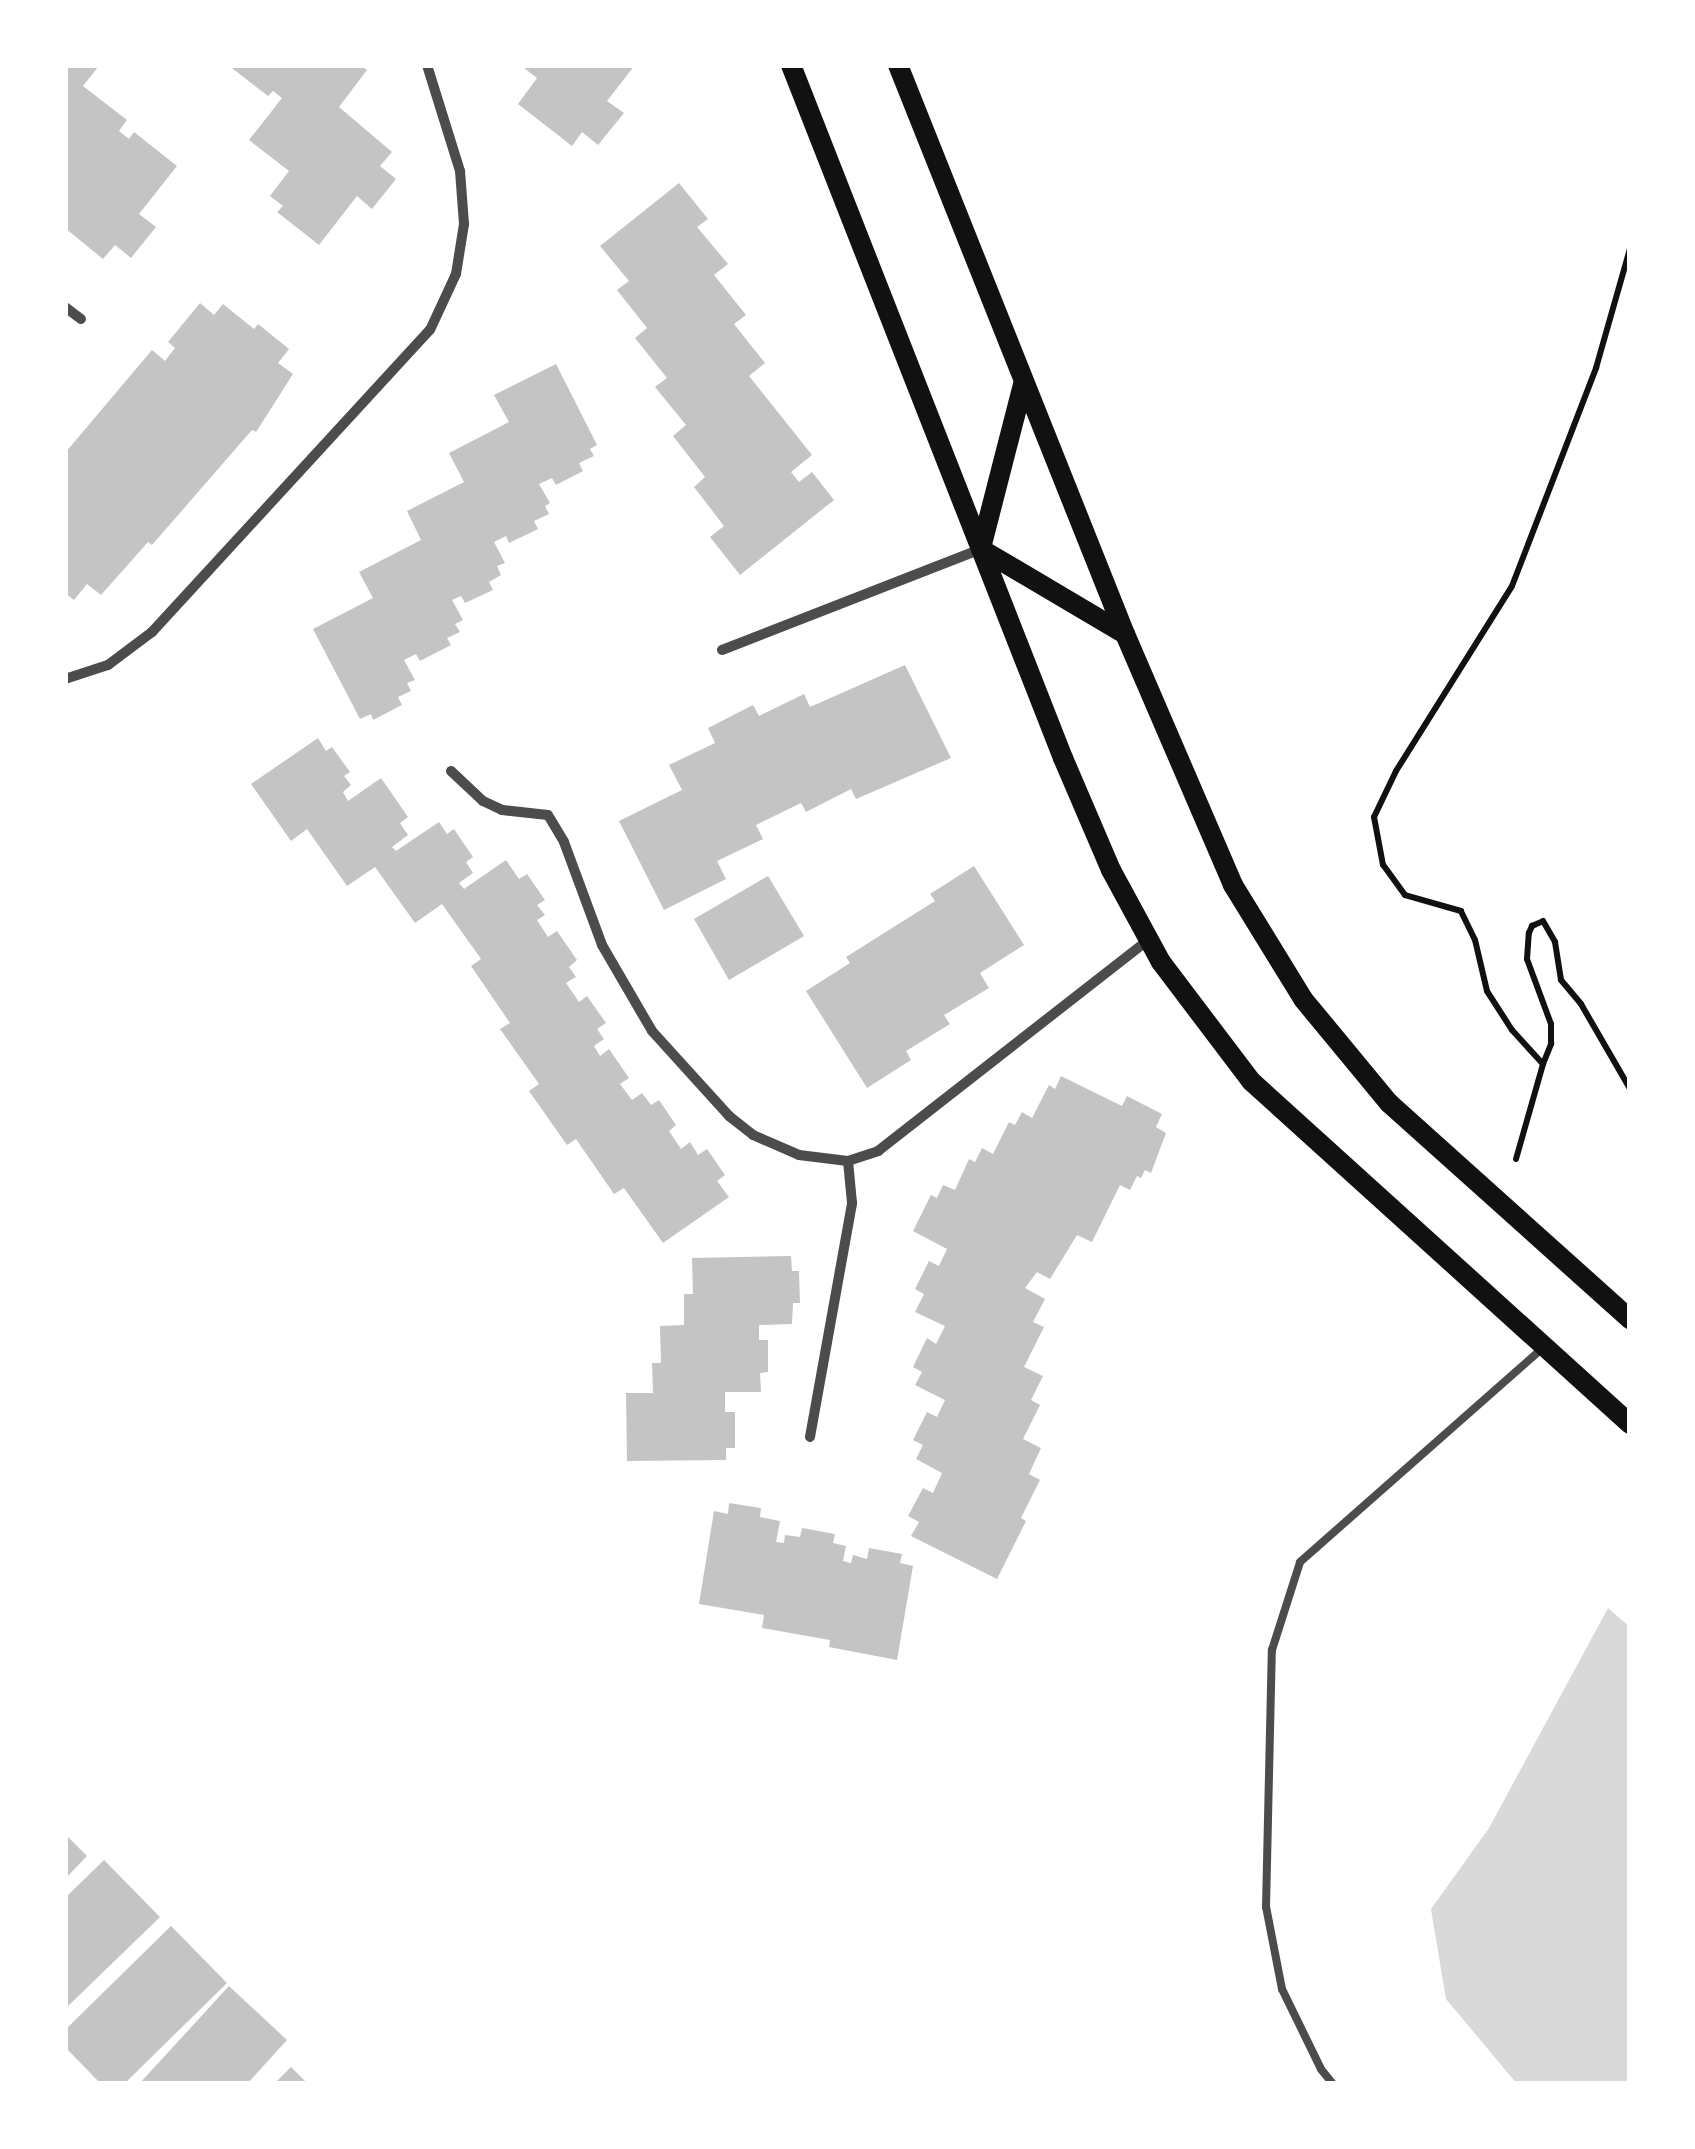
<!DOCTYPE html>
<style>
body{margin:0}
#map{position:relative;width:1695px;height:2149px;overflow:hidden;background:#fff;font-family:Lora,serif}
div>[style]{position:absolute}
[style*='--x']{left:calc(var(--x)*1px);top:calc(var(--y)*1px);width:calc(var(--w)*1px);rotate:calc(var(--a)*1deg)}
.water>*{inset:0;background:#d9d9d9}
.building>*{inset:0;background:#c4c4c4}
.path>*{height:6px;margin:-3px;padding:0 3px;transform-origin:3px;border-radius:3px;background:#111}
.service>*{height:8px;margin:-4px;padding:0 4px;transform-origin:4px;border-radius:4px;background:#4c4c4c}
.minor>*{height:10px;margin:-5px;padding:0 5px;transform-origin:5px;border-radius:5px;background:#4c4c4c}
.secondary>*{height:20px;margin:-10px;padding:0 10px;transform-origin:10px;border-radius:10px;background:#111}
span{translate:-50% -50%;white-space:nowrap;text-align:center;line-height:1.15;-webkit-text-stroke:10px #fff;paint-order:stroke}
.frame{position:absolute;inset:0;border:68px solid #fff;pointer-events:none}
</style>
<div id="map">
<div class="water">
<i style="clip-path:polygon(1608px 1608px,1630px 1627px,1630px 2084px,1517px 2084px,1446px 1999px,1431px 1909px,1489px 1828px)"></i>
</div>
<div class="building">
<i style="clip-path:polygon(65px 65px,98px 67px,83px 86px,127px 120px,119px 131px,129px 139px,134px 132px,177px 166px,139px 214px,156px 227px,131px 258px,115px 245px,103px 259px,65px 228px)"></i>
<i style="clip-path:polygon(228px 65px,360px 65px,367px 70px,339px 107px,392px 152px,380px 166px,396px 179px,372px 209px,357px 196px,319px 245px,277px 212px,283px 206px,270px 196px,289px 171px,249px 140px,282px 98px,273px 91px,268px 96px)"></i>
<i style="clip-path:polygon(520px 65px,635px 65px,607px 101px,624px 113px,598px 145px,582px 132px,572px 146px,518px 104px,537px 78px)"></i>
<i style="clip-path:polygon(679px 183px,708px 219px,697px 227px,728px 264px,714px 275px,746px 315px,734px 324px,765px 363px,749px 376px,812px 455px,791px 472px,799px 482px,812px 472px,834px 500px,740px 575px,710px 537px,724px 526px,694px 487px,705px 477px,673px 436px,686px 425px,655px 387px,667px 378px,635px 338px,647px 328px,617px 290px,629px 281px,600px 246px)"></i>
<i style="clip-path:polygon(200px 303px,214px 315px,223px 304px,254px 329px,258px 324px,289px 349px,278px 363px,293px 374px,256px 432px,252px 430px,152px 545px,148px 542px,101px 595px,87px 584px,74px 600px,65px 593px,65px 453px,152px 350px,165px 361px,175px 348px,168px 342px)"></i>
<i style="clip-path:polygon(556px 364px,597px 445px,590px 449px,594px 456px,579px 463px,583px 471px,556px 485px,552px 478px,539px 484px,550px 503px,545px 506px,549px 514px,534px 521px,538px 529px,509px 543px,506px 536px,494px 542px,505px 563px,497px 566px,501px 575px,489px 582px,493px 590px,465px 603px,461px 596px,452px 600px,463px 620px,455px 624px,460px 632px,447px 638px,451px 645px,420px 661px,416px 654px,404px 660px,415px 680px,407px 683px,411px 691px,398px 697px,402px 705px,373px 720px,371px 714px,360px 719px,313px 629px,373px 598px,359px 572px,421px 540px,407px 511px,464px 482px,449px 453px,509px 422px,494px 395px)"></i>
<i style="clip-path:polygon(905px 665px,951px 758px,856px 799px,851px 789px,806px 812px,801px 803px,756px 825px,763px 839px,717px 861px,726px 879px,664px 910px,619px 821px,682px 790px,669px 765px,715px 743px,708px 728px,753px 705px,759px 716px,804px 694px,810px 707px)"></i>
<i style="clip-path:polygon(318px 738px,326px 751px,332px 747px,350px 772px,344px 776px,351px 785px,343px 792px,348px 801px,381px 778px,408px 817px,400px 823px,408px 835px,392px 847px,396px 851px,439px 822px,447px 834px,454px 829px,473px 857px,466px 862px,473px 873px,459px 883px,464px 889px,506px 860px,519px 879px,527px 874px,545px 900px,537px 905px,545px 915px,537px 920px,548px 937px,557px 931px,577px 960px,569px 967px,576px 977px,566px 983px,579px 1002px,587px 996px,606px 1023px,597px 1029px,604px 1039px,594px 1046px,600px 1056px,609px 1049px,629px 1078px,620px 1084px,632px 1100px,642px 1093px,651px 1105px,659px 1100px,676px 1125px,669px 1131px,681px 1149px,690px 1142px,698px 1155px,707px 1149px,725px 1175px,717px 1181px,729px 1197px,663px 1243px,624px 1188px,614px 1194px,576px 1139px,567px 1145px,529px 1091px,539px 1084px,500px 1029px,510px 1023px,471px 966px,481px 959px,442px 904px,415px 923px,375px 867px,347px 886px,307px 829px,291px 841px,251px 784px)"></i>
<i style="clip-path:polygon(974px 866px,1024px 945px,980px 973px,989px 988px,944px 1015px,950px 1024px,906px 1051px,911px 1060px,867px 1088px,806px 991px,850px 963px,846px 957px,935px 901px,930px 894px)"></i>
<i style="clip-path:polygon(768px 876px,804px 936px,729px 980px,694px 919px)"></i>
<i style="clip-path:polygon(1061px 1076px,1122px 1106px,1127px 1096px,1162px 1114px,1156px 1127px,1166px 1133px,1151px 1173px,1145px 1170px,1141px 1178px,1137px 1176px,1130px 1190px,1120px 1185px,1092px 1242px,1077px 1235px,1050px 1279px,1037px 1272px,1025px 1288px,1045px 1299px,1033px 1322px,1044px 1327px,1024px 1367px,1043px 1376px,1031px 1400px,1040px 1405px,1023px 1439px,1041px 1448px,1029px 1474px,1040px 1480px,1021px 1518px,1026px 1521px,997px 1579px,911px 1536px,919px 1522px,908px 1516px,923px 1488px,933px 1493px,942px 1473px,916px 1459px,923px 1445px,913px 1440px,927px 1412px,937px 1417px,945px 1400px,915px 1385px,922px 1372px,913px 1367px,927px 1338px,936px 1344px,945px 1326px,915px 1312px,924px 1294px,915px 1289px,929px 1261px,939px 1266px,947px 1249px,913px 1231px,931px 1195px,937px 1198px,943px 1185px,955px 1190px,969px 1159px,975px 1162px,982px 1148px,993px 1154px,1009px 1122px,1015px 1125px,1022px 1112px,1032px 1118px,1049px 1085px,1055px 1089px)"></i>
<i style="clip-path:polygon(791px 1256px,792px 1271px,799px 1271px,800px 1303px,793px 1303px,792px 1324px,759px 1325px,759px 1340px,768px 1340px,768px 1372px,760px 1373px,761px 1392px,725px 1392px,725px 1412px,735px 1412px,735px 1448px,726px 1448px,726px 1460px,627px 1461px,626px 1393px,653px 1393px,652px 1363px,661px 1363px,660px 1326px,684px 1325px,684px 1294px,693px 1294px,692px 1258px)"></i>
<i style="clip-path:polygon(729px 1503px,761px 1508px,760px 1517px,780px 1521px,776px 1542px,784px 1543px,785px 1535px,800px 1537px,802px 1528px,835px 1534px,833px 1543px,846px 1546px,843px 1561px,851px 1563px,853px 1555px,867px 1559px,869px 1548px,902px 1554px,900px 1563px,913px 1566px,897px 1660px,829px 1647px,830px 1640px,762px 1628px,764px 1615px,699px 1604px,714px 1511px,728px 1514px)"></i>
<i style="clip-path:polygon(65px 1834px,87px 1856px,65px 1879px)"></i>
<i style="clip-path:polygon(104px 1860px,160px 1917px,65px 2009px,65px 1898px)"></i>
<i style="clip-path:polygon(171px 1926px,227px 1983px,124px 2084px,101px 2084px,65px 2047px,65px 2030px)"></i>
<i style="clip-path:polygon(229px 1986px,287px 2040px,247px 2084px,139px 2084px)"></i>
<i style="clip-path:polygon(291px 2067px,308px 2084px,274px 2084px)"></i>
</div>
<div class="path">
<i style="--x:1543;--y:1064;--w:22;--a:-68"></i>
<i style="--x:1551;--y:1044;--w:20;--a:-90"></i>
<i style="--x:1551;--y:1024;--w:69;--a:-110.3"></i>
<i style="--x:1527;--y:959;--w:26;--a:-86"></i>
<i style="--x:1529;--y:933;--w:8;--a:-67"></i>
<i style="--x:1532;--y:926;--w:12;--a:-24"></i>
<i style="--x:1543;--y:921;--w:24;--a:60"></i>
<i style="--x:1555;--y:942;--w:38;--a:81"></i>
<i style="--x:1561;--y:980;--w:31;--a:50"></i>
<i style="--x:1581;--y:1004;--w:98;--a:60"></i>
<i style="--x:1516;--y:1159;--w:99;--a:-74.1"></i>
<i style="--x:1543;--y:1064;--w:46;--a:-132.4"></i>
<i style="--x:1512;--y:1030;--w:46;--a:-122.7"></i>
<i style="--x:1487;--y:991;--w:52;--a:-103.2"></i>
<i style="--x:1475;--y:940;--w:32;--a:-116"></i>
<i style="--x:1461;--y:911;--w:58;--a:-164.1"></i>
<i style="--x:1405;--y:895;--w:37;--a:-126"></i>
<i style="--x:1383;--y:865;--w:49;--a:-100.6"></i>
<i style="--x:1374;--y:817;--w:51;--a:-64.4"></i>
<i style="--x:1396;--y:771;--w:218;--a:-57.9"></i>
<i style="--x:1512;--y:586;--w:234;--a:-68.9"></i>
<i style="--x:1596;--y:368;--w:124;--a:-74.1"></i>
</div>
<div class="service">
<i style="--x:1333;--y:2084;--w:19;--a:-129"></i>
<i style="--x:1321;--y:2069;--w:89;--a:-116"></i>
<i style="--x:1282;--y:1989;--w:84;--a:-101"></i>
<i style="--x:1266;--y:1907;--w:257;--a:-88.7"></i>
<i style="--x:1272;--y:1650;--w:92;--a:-72.3"></i>
<i style="--x:1300;--y:1562;--w:324;--a:-41.4"></i>
</div>
<div class="minor">
<i style="--x:65;--y:307;--w:20;--a:37"></i>
<i style="--x:722;--y:650;--w:278;--a:-21.3"></i>
<i style="--x:65;--y:679;--w:45;--a:-18"></i>
<i style="--x:108;--y:665;--w:55;--a:-36.9"></i>
<i style="--x:152;--y:632;--w:410;--a:-47.4"></i>
<i style="--x:430;--y:330;--w:62;--a:-65.1"></i>
<i style="--x:456;--y:274;--w:51;--a:-80.9"></i>
<i style="--x:464;--y:224;--w:53;--a:-94.3"></i>
<i style="--x:460;--y:171;--w:111;--a:-107.3"></i>
<i style="--x:451;--y:771;--w:44;--a:43.2"></i>
<i style="--x:483;--y:801;--w:21;--a:25"></i>
<i style="--x:502;--y:810;--w:46;--a:6.2"></i>
<i style="--x:548;--y:815;--w:31;--a:59"></i>
<i style="--x:564;--y:842;--w:110;--a:69.7"></i>
<i style="--x:602;--y:945;--w:99;--a:59.8"></i>
<i style="--x:652;--y:1031;--w:115;--a:47.8"></i>
<i style="--x:729;--y:1116;--w:31;--a:38"></i>
<i style="--x:753;--y:1135;--w:50;--a:23.5"></i>
<i style="--x:799;--y:1155;--w:49;--a:7"></i>
<i style="--x:848;--y:1161;--w:32;--a:-18"></i>
<i style="--x:878;--y:1151;--w:343;--a:-38"></i>
<i style="--x:810;--y:1437;--w:238;--a:-79.8"></i>
<i style="--x:852;--y:1203;--w:42;--a:-95.4"></i>
</div>
<div class="secondary">
<i style="--x:791;--y:65;--w:744;--a:68.57"></i>
<i style="--x:1063;--y:758;--w:122;--a:66.8"></i>
<i style="--x:1111;--y:870;--w:105;--a:61.5"></i>
<i style="--x:1161;--y:962;--w:149;--a:52.9"></i>
<i style="--x:1251;--y:1081;--w:511;--a:42.15"></i>
<i style="--x:898;--y:65;--w:613;--a:68.25"></i>
<i style="--x:1125;--y:634;--w:273;--a:66.7"></i>
<i style="--x:1233;--y:885;--w:134;--a:58.4"></i>
<i style="--x:1303;--y:999;--w:135;--a:50.4"></i>
<i style="--x:1389;--y:1103;--w:324;--a:41.9"></i>
<i style="--x:981;--y:548;--w:172;--a:-75.6"></i>
<i style="--x:981;--y:549;--w:167;--a:30.6"></i>
</div>
<div class="frame"></div>
</div>
